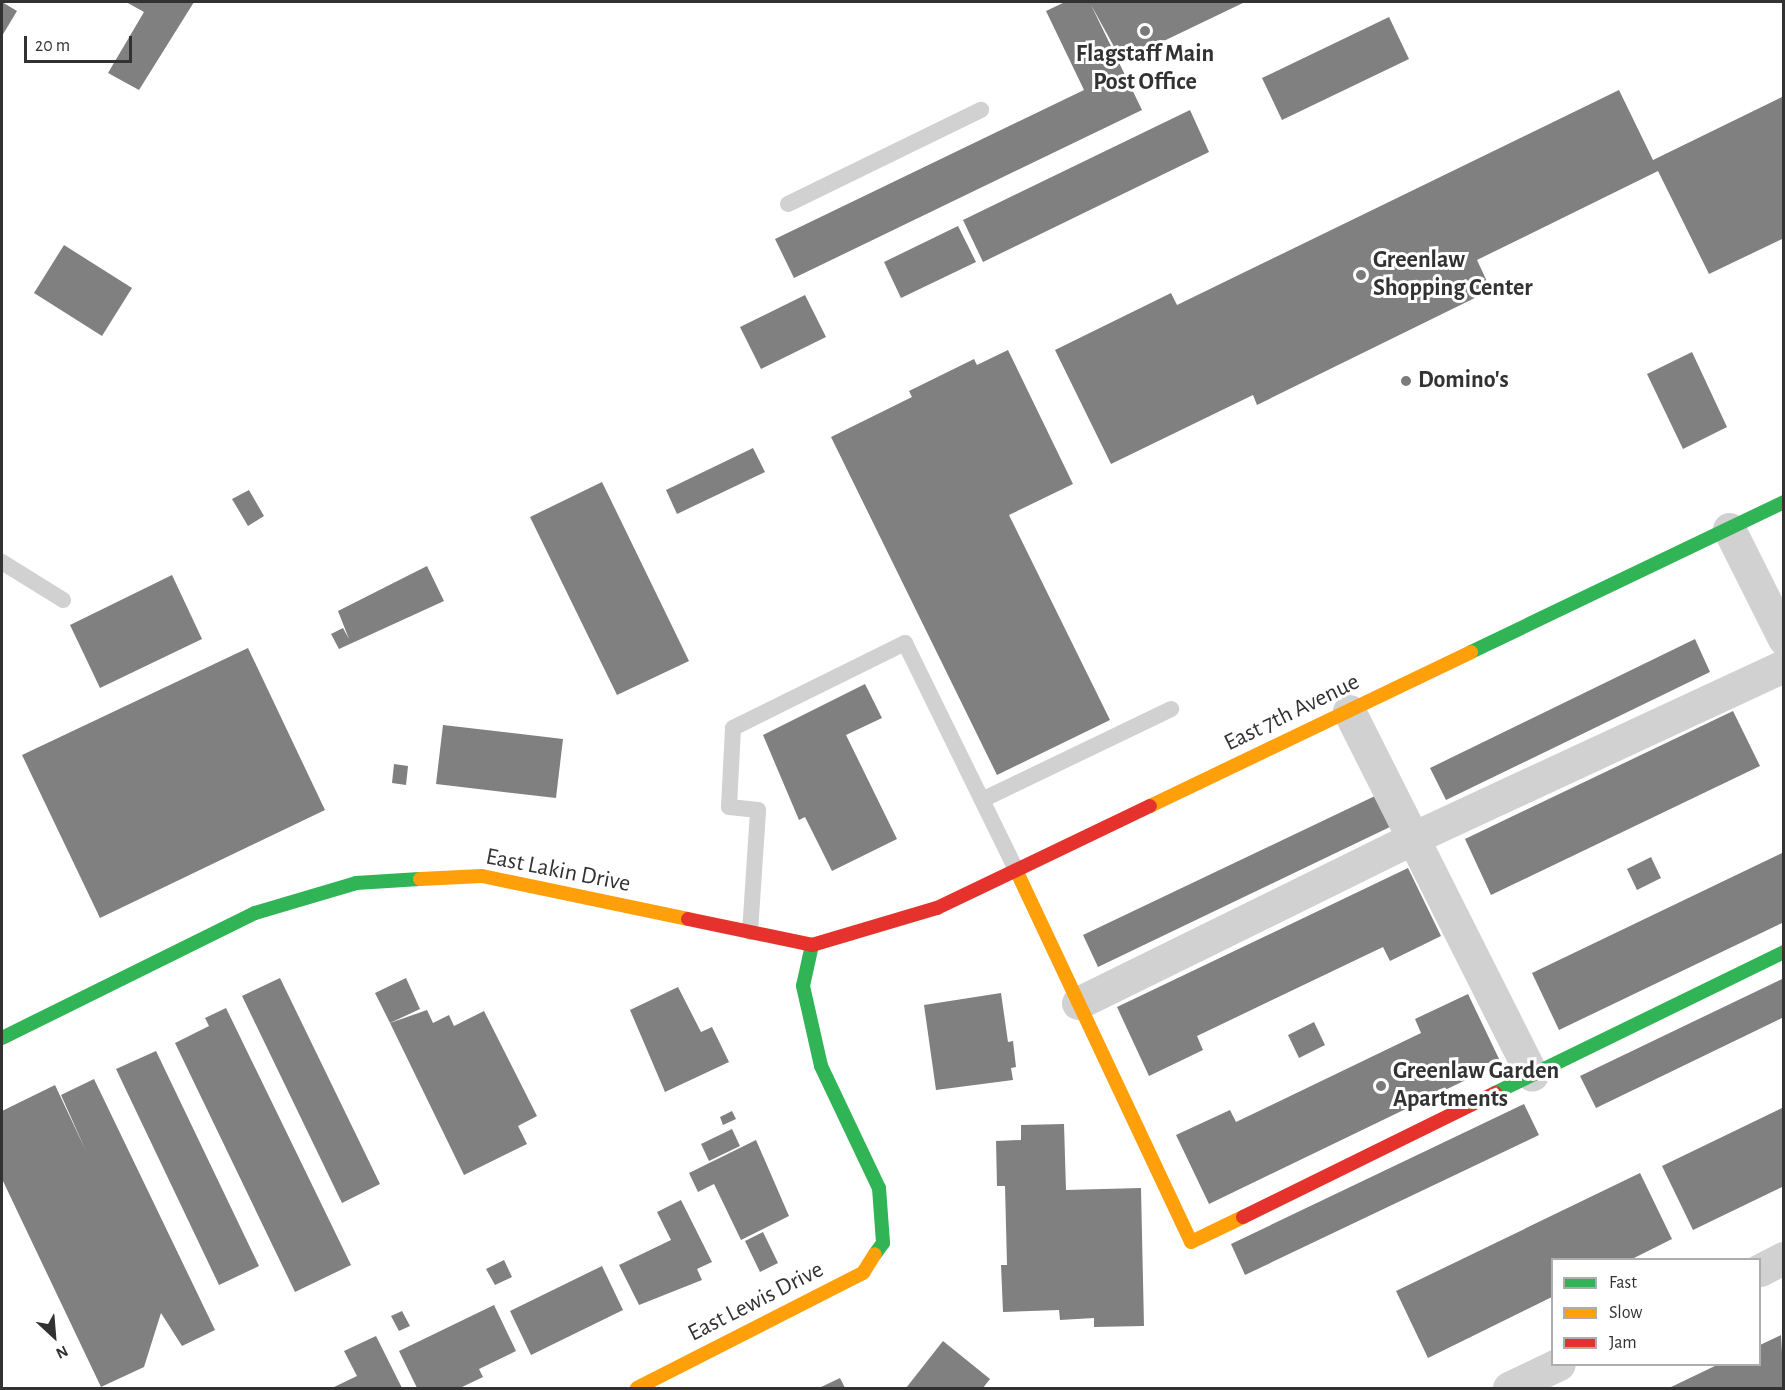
<!DOCTYPE html>
<style>
body{margin:0}
#map{position:relative;width:1785px;height:1390px;overflow:hidden;background:#fff;font-family:"Alegreya Sans",sans-serif}
div>[style]{position:absolute}
[style*='--x']{left:calc(var(--x)*1px);top:calc(var(--y)*1px);width:calc(var(--w)*1px);rotate:calc(var(--a)*1deg)}
.building>*{inset:0;background:#808080}
.lane>*{height:16px;margin:-8px;padding:0 8px;transform-origin:8px;border-radius:8px;background:#d1d1d1}
.street>*{height:33px;margin:-16.5px;padding:0 16.5px;transform-origin:16.5px;border-radius:16.5px;background:#d1d1d1}
.fast>*{height:14px;margin:-7px;padding:0 7px;transform-origin:7px;border-radius:7px;background:#30b455}
.slow>*{height:14px;margin:-7px;padding:0 7px;transform-origin:7px;border-radius:7px;background:#ff9f0a}
.jam>*{height:14px;margin:-7px;padding:0 7px;transform-origin:7px;border-radius:7px;background:#e5322d}
.dots>*{width:16px;height:16px;translate:-50% -50%;box-sizing:border-box;border:3px solid #fff;border-radius:50%}
span{translate:-50% -50%;white-space:nowrap;text-align:center;line-height:1.15;-webkit-text-stroke:6px #fff;paint-order:stroke}
.poi-label{font-size:24px;color:#323232;font-weight:700}
.left{translate:0 -50%;text-align:left}
.street-label{font-size:24px;color:#323232}
.frame{position:absolute;inset:0;border:3px solid #323232;pointer-events:none}
.legend{position:absolute;left:1551px;top:1258px;width:210px;height:108px;box-sizing:border-box;background:#fff;border:2px solid #adadad;margin:0;padding:8px 10px;list-style:none;font-size:18px;color:#323232}
.legend li{display:flex;align-items:center;gap:12px;height:30px}
.legend b{width:30px;border:2px solid #adadad}
.north{position:absolute;left:24px;top:1306px;width:60px;height:60px;-webkit-text-stroke:4px #fff;paint-order:stroke;rotate:154deg;font-size:16px;font-weight:700;line-height:24px;text-align:center;color:#323232}
.north::after{content:'';display:block;margin:auto;width:21px;height:27px;background:#323232;clip-path:polygon(50% 0,100% 100%,50% 72%,0 100%)}
.scale{position:absolute;left:24px;top:36px;width:108px;height:27px;box-sizing:border-box;border:3px solid #323232;border-top:0;padding-left:8px;font-size:18px;line-height:21px;white-space:nowrap;color:#323232;-webkit-text-stroke:4px #fff;paint-order:stroke}
</style>
<div id="map">
<div class="building">
<i style="clip-path:polygon(2px 2px,17px 11px,2px 36px)"></i>
<i style="clip-path:polygon(126px 2px,194px 2px,139px 90px,108px 73px,144px 12px)"></i>
<i style="clip-path:polygon(1065px 2px,1245px 2px,1122px 61px,1091px 5px,1142px 110px,794px 278px,775px 239px,1084px 90px,1046px 11px)"></i>
<i style="clip-path:polygon(1389px 17px,1409px 59px,1282px 120px,1262px 78px)"></i>
<i style="clip-path:polygon(1619px 90px,1653px 160px,1784px 96px,1784px 238px,1709px 274px,1658px 171px,1477px 260px,1491px 290px,1257px 405px,1253px 395px,1111px 464px,1055px 350px,1171px 293px,1177px 305px)"></i>
<i style="clip-path:polygon(1190px 110px,1209px 152px,983px 262px,963px 220px)"></i>
<i style="clip-path:polygon(958px 226px,976px 262px,901px 298px,884px 262px)"></i>
<i style="clip-path:polygon(64px 245px,132px 288px,102px 336px,34px 293px)"></i>
<i style="clip-path:polygon(805px 295px,826px 337px,761px 369px,740px 327px)"></i>
<i style="clip-path:polygon(1008px 350px,1073px 484px,1009px 515px,1110px 720px,997px 775px,831px 437px,912px 397px,909px 391px,974px 359px,977px 365px)"></i>
<i style="clip-path:polygon(1692px 352px,1727px 427px,1683px 449px,1647px 374px)"></i>
<i style="clip-path:polygon(753px 448px,765px 472px,677px 514px,666px 490px)"></i>
<i style="clip-path:polygon(602px 482px,689px 661px,617px 695px,530px 517px)"></i>
<i style="clip-path:polygon(249px 490px,264px 516px,248px 526px,232px 499px)"></i>
<i style="clip-path:polygon(427px 566px,444px 601px,339px 649px,331px 634px,343px 628px,349px 639px,338px 611px)"></i>
<i style="clip-path:polygon(172px 575px,202px 639px,100px 688px,70px 625px)"></i>
<i style="clip-path:polygon(1695px 639px,1710px 672px,1446px 800px,1430px 768px)"></i>
<i style="clip-path:polygon(248px 648px,325px 810px,100px 918px,22px 755px)"></i>
<i style="clip-path:polygon(865px 684px,882px 718px,846px 735px,897px 839px,832px 871px,805px 817px,799px 820px,763px 735px)"></i>
<i style="clip-path:polygon(1733px 711px,1760px 766px,1491px 895px,1465px 839px)"></i>
<i style="clip-path:polygon(443px 725px,563px 739px,556px 798px,436px 784px)"></i>
<i style="clip-path:polygon(394px 764px,408px 766px,406px 785px,392px 783px)"></i>
<i style="clip-path:polygon(1377px 795px,1392px 826px,1098px 967px,1083px 935px)"></i>
<i style="clip-path:polygon(1784px 852px,1784px 922px,1559px 1030px,1532px 973px)"></i>
<i style="clip-path:polygon(1651px 857px,1661px 878px,1637px 890px,1627px 869px)"></i>
<i style="clip-path:polygon(1408px 868px,1441px 936px,1390px 961px,1383px 947px,1197px 1036px,1203px 1050px,1149px 1076px,1117px 1007px)"></i>
<i style="clip-path:polygon(280px 978px,380px 1184px,342px 1203px,242px 996px)"></i>
<i style="clip-path:polygon(406px 978px,420px 1009px,390px 1023px,375px 993px)"></i>
<i style="clip-path:polygon(1784px 978px,1784px 1017px,1596px 1108px,1580px 1076px)"></i>
<i style="clip-path:polygon(678px 987px,701px 1032px,712px 1027px,729px 1062px,665px 1092px,630px 1010px)"></i>
<i style="clip-path:polygon(1001px 993px,1008px 1042px,1013px 1041px,1016px 1067px,1011px 1068px,1013px 1080px,936px 1090px,924px 1005px)"></i>
<i style="clip-path:polygon(1468px 994px,1501px 1063px,1209px 1204px,1176px 1135px,1230px 1110px,1236px 1122px,1421px 1033px,1415px 1019px)"></i>
<i style="clip-path:polygon(226px 1008px,351px 1265px,295px 1292px,175px 1043px,209px 1026px,205px 1018px)"></i>
<i style="clip-path:polygon(427px 1010px,433px 1023px,449px 1015px,454px 1026px,484px 1011px,537px 1116px,518px 1126px,527px 1144px,464px 1175px,390px 1023px)"></i>
<i style="clip-path:polygon(1314px 1022px,1325px 1045px,1299px 1058px,1288px 1035px)"></i>
<i style="clip-path:polygon(156px 1051px,259px 1266px,219px 1285px,116px 1069px)"></i>
<i style="clip-path:polygon(94px 1079px,215px 1330px,182px 1346px,161px 1313px,144px 1367px,101px 1387px,2px 1179px,2px 1111px,55px 1085px,86px 1151px,61px 1095px)"></i>
<i style="clip-path:polygon(1524px 1104px,1539px 1135px,1245px 1275px,1231px 1244px)"></i>
<i style="clip-path:polygon(1784px 1107px,1784px 1186px,1693px 1230px,1662px 1166px)"></i>
<i style="clip-path:polygon(732px 1111px,736px 1119px,723px 1125px,720px 1117px)"></i>
<i style="clip-path:polygon(1064px 1124px,1066px 1190px,1141px 1188px,1144px 1326px,1094px 1327px,1094px 1318px,1060px 1320px,1059px 1310px,1003px 1312px,1001px 1265px,1007px 1265px,1005px 1186px,997px 1186px,996px 1141px,1021px 1140px,1021px 1125px)"></i>
<i style="clip-path:polygon(732px 1129px,740px 1146px,709px 1161px,701px 1144px)"></i>
<i style="clip-path:polygon(756px 1140px,789px 1216px,741px 1240px,714px 1184px,698px 1192px,689px 1173px)"></i>
<i style="clip-path:polygon(1640px 1173px,1672px 1239px,1630px 1260px,1552px 1260px,1552px 1297px,1428px 1358px,1396px 1291px)"></i>
<i style="clip-path:polygon(681px 1200px,712px 1262px,697px 1269px,702px 1280px,639px 1305px,619px 1265px,671px 1240px,657px 1212px)"></i>
<i style="clip-path:polygon(763px 1232px,778px 1263px,760px 1272px,745px 1241px)"></i>
<i style="clip-path:polygon(504px 1260px,512px 1277px,495px 1285px,486px 1269px)"></i>
<i style="clip-path:polygon(602px 1266px,623px 1310px,531px 1355px,510px 1311px)"></i>
<i style="clip-path:polygon(494px 1305px,516px 1351px,479px 1369px,483px 1377px,460px 1388px,417px 1388px,399px 1351px)"></i>
<i style="clip-path:polygon(402px 1311px,410px 1326px,399px 1331px,391px 1316px)"></i>
<i style="clip-path:polygon(1781px 1335px,1784px 1388px,1669px 1388px,1719px 1364px,1760px 1364px,1760px 1345px)"></i>
<i style="clip-path:polygon(376px 1336px,402px 1388px,332px 1388px,357px 1376px,344px 1351px)"></i>
<i style="clip-path:polygon(943px 1341px,990px 1379px,983px 1388px,906px 1388px)"></i>
<i style="clip-path:polygon(840px 1378px,845px 1388px,819px 1388px)"></i>
</div>
<div class="lane">
<i style="--x:788;--y:204;--w:215;--a:-26"></i>
<i style="--x:2;--y:562;--w:72;--a:31.9"></i>
<i style="--x:982;--y:800;--w:210;--a:-25.7"></i>
<i style="--x:750;--y:932;--w:122;--a:-86.2"></i>
<i style="--x:758;--y:810;--w:29;--a:-174"></i>
<i style="--x:729;--y:807;--w:79;--a:-87.1"></i>
<i style="--x:733;--y:728;--w:192;--a:-26.3"></i>
<i style="--x:905;--y:643;--w:253;--a:63.9"></i>
</div>
<div class="street">
<i style="--x:1729;--y:529;--w:123;--a:63.4"></i>
<i style="--x:1349;--y:711;--w:407;--a:63.3"></i>
<i style="--x:1078;--y:1003;--w:373;--a:-26.2"></i>
<i style="--x:1413;--y:838;--w:409;--a:-24.9"></i>
<i style="--x:1760;--y:1270;--w:27;--a:-27"></i>
<i style="--x:1509;--y:1388;--w:55;--a:-25.6"></i>
</div>
<div class="fast">
<i style="--x:1471;--y:652;--w:347;--a:-25.6"></i>
<i style="--x:812;--y:945;--w:42;--a:102.4"></i>
<i style="--x:803;--y:986;--w:82;--a:77.3"></i>
<i style="--x:821;--y:1066;--w:135;--a:64.6"></i>
<i style="--x:879;--y:1188;--w:55;--a:85.8"></i>
<i style="--x:883;--y:1243;--w:14;--a:126"></i>
<i style="--x:2;--y:1038;--w:282;--a:-26.3"></i>
<i style="--x:255;--y:913;--w:105;--a:-16.5"></i>
<i style="--x:356;--y:883;--w:64;--a:-3.6"></i>
<i style="--x:1495;--y:1093;--w:322;--a:-26"></i>
</div>
<div class="slow">
<i style="--x:1150;--y:806;--w:356;--a:-25.6"></i>
<i style="--x:1016;--y:870;--w:411;--a:64.8"></i>
<i style="--x:1191;--y:1242;--w:58;--a:-25.7"></i>
<i style="--x:420;--y:879;--w:62;--a:-2.8"></i>
<i style="--x:482;--y:876;--w:210;--a:11.8"></i>
<i style="--x:637;--y:1388;--w:254;--a:-27"></i>
<i style="--x:863;--y:1273;--w:22;--a:-58"></i>
</div>
<div class="jam">
<i style="--x:688;--y:919;--w:127;--a:11.8"></i>
<i style="--x:812;--y:945;--w:130;--a:-16.5"></i>
<i style="--x:937;--y:908;--w:236;--a:-25.6"></i>
<i style="--x:1243;--y:1217;--w:281;--a:-26.2"></i>
</div>
<div class="dots">
<i style="left:1145px;top:31px;background:#7a7a7a"></i>
<i style="left:1361px;top:275px;background:#7a7a7a"></i>
<i style="left:1406px;top:381px;background:#7a7a7a"></i>
<i style="left:1381px;top:1086px;background:#7a7a7a"></i>
</div>
<div class="poi-label">
<span style="left:1145px;top:69px">Flagstaff Main<br>Post Office</span>
<span class="left" style="left:1373px;top:275px">Greenlaw<br>Shopping Center</span>
<span class="left" style="left:1418px;top:381px">Domino's</span>
<span class="left" style="left:1393px;top:1086px">Greenlaw Garden<br>Apartments</span>
</div>
<div class="street-label">
<span style="left:1292px;top:713px;rotate:-26deg">East 7th Avenue</span>
<span style="left:558px;top:871px;rotate:11deg">East Lakin Drive</span>
<span style="left:756px;top:1302px;rotate:-27deg">East Lewis Drive</span>
</div>
<div class="frame"></div>
<ul class="legend">
<li><b style="height:8px;background:#30b455"></b>Fast</li>
<li><b style="height:8px;background:#ff9f0a"></b>Slow</li>
<li><b style="height:8px;background:#e5322d"></b>Jam</li>
</ul>
<div class="north">N</div>
<div class="scale">20 m</div>
</div>
